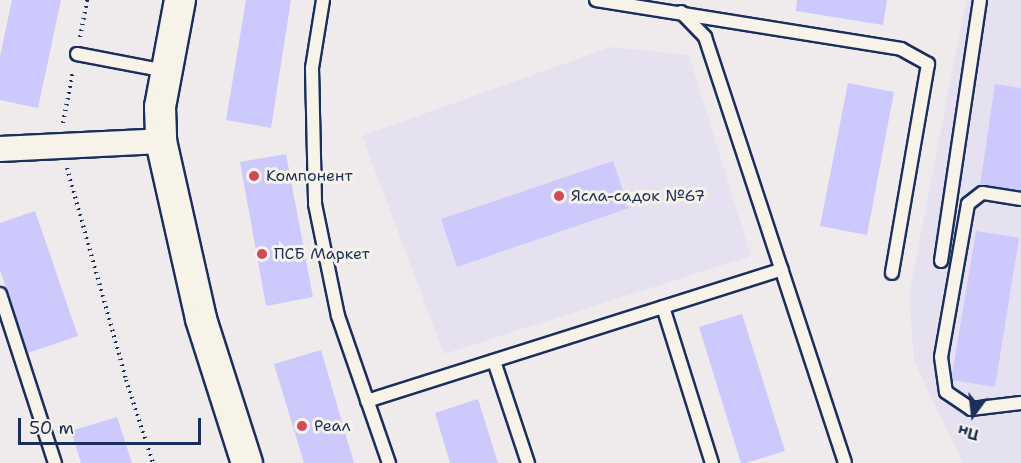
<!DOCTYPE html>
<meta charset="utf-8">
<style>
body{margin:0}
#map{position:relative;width:1021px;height:463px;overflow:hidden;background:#efebec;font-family:"Shantell Sans",sans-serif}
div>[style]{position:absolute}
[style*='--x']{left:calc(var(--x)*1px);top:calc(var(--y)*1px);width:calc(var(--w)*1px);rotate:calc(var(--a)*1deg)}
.built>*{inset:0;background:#e5e1f1}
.building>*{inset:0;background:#cdc9fc}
.path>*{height:4px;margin-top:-2px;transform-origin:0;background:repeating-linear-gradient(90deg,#1b2f5e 0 1.5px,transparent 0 6px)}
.roads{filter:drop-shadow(2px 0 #1b2f5e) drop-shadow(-2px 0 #1b2f5e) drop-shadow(0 2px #1b2f5e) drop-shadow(0 -2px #1b2f5e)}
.service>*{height:12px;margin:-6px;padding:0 6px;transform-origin:6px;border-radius:6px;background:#f7f3e8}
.minor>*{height:24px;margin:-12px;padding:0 12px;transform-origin:12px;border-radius:12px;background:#f7f3e8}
.tertiary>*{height:30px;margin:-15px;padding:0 15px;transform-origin:15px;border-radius:15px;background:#f7f3e8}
.dots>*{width:16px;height:16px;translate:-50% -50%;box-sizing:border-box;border:3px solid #f7f3e8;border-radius:50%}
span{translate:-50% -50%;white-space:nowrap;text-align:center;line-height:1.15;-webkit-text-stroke:6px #f7f3e8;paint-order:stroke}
.poi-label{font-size:16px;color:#1b2f5e}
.left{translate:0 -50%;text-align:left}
.north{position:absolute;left:943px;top:385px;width:60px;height:60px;-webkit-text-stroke:4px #f7f3e8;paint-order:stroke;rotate:195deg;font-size:16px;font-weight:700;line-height:24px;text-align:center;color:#1b2f5e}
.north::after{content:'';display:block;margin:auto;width:21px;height:27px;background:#1b2f5e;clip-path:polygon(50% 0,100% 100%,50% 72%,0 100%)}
.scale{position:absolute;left:18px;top:418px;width:183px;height:27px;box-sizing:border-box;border:3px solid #1b2f5e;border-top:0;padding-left:8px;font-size:18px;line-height:21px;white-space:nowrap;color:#1b2f5e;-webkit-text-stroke:4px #f7f3e8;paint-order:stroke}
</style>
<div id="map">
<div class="built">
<i style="clip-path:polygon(966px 0,1021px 0,1021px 463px,963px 463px,914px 361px,909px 295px)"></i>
<i style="clip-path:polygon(611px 47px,689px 55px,751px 256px,444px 354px,362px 136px)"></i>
</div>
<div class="building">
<i style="clip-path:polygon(12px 0,61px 0,38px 108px,0 100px,0 56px)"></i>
<i style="clip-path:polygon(246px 0,291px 0,271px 128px,226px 120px)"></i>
<i style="clip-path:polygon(797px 0,887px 0,883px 25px,796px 11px)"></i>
<i style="clip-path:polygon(848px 83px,894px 92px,867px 235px,820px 226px)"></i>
<i style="clip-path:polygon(995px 84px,1021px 88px,1021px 191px,980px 185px)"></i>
<i style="clip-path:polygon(286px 154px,313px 297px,266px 306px,240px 162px)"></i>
<i style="clip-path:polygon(613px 161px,629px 208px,457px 267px,441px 219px)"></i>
<i style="clip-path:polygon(35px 211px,78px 336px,28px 353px,0 270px,0 223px)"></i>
<i style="clip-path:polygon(976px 231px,1019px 238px,995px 387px,953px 380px,952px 375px)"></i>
<i style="clip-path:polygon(742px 314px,785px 451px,746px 463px,741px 463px,699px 327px)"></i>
<i style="clip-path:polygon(321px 350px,354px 463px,304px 463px,274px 364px)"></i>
<i style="clip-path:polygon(478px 399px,498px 463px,450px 463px,435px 413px)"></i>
<i style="clip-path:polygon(117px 417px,132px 463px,81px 463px,71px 431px)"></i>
</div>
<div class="path">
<i style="--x:80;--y:37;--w:38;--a:-79"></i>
<i style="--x:63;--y:123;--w:53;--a:-79.1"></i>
<i style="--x:67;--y:168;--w:220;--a:74.4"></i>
<i style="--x:126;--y:380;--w:87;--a:72"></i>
</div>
<div class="roads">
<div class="service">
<i style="--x:323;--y:0;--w:69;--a:99.2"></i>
<i style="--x:312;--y:68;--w:136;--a:88.7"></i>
<i style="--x:315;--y:204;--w:114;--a:78.4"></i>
<i style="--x:338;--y:316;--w:156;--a:70.9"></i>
<i style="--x:596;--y:0;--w:309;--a:9.1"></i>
<i style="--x:901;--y:49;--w:31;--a:29"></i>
<i style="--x:928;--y:64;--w:212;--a:99.8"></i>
<i style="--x:681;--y:12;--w:35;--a:46"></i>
<i style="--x:705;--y:37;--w:448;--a:71.8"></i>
<i style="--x:77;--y:54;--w:91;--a:10.8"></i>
<i style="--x:1021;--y:199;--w:39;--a:-171"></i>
<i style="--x:982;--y:193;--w:18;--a:142"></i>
<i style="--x:968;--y:204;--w:155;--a:100"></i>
<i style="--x:941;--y:357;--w:35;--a:82"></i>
<i style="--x:946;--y:392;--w:30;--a:34"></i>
<i style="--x:971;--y:409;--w:50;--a:-6.8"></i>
<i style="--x:941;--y:261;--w:264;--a:-81.5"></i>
<i style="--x:0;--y:294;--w:178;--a:72"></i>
<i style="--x:663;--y:307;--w:164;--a:72.6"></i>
<i style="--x:494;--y:361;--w:108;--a:71.6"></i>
<i style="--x:367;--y:401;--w:435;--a:-17.6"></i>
</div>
<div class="minor">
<i style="--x:0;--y:149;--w:161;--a:-2.8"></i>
</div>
<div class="tertiary">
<i style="--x:180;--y:0;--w:109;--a:100.6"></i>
<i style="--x:160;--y:107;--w:34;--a:88"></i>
<i style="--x:161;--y:141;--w:182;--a:77.3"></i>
<i style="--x:201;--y:319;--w:151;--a:72.3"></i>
</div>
</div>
<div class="dots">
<i style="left:254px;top:176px;background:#d1495b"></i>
<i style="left:559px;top:196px;background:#d1495b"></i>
<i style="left:262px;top:254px;background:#d1495b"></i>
<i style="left:302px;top:426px;background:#d1495b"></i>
</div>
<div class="poi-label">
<span class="left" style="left:266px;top:176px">Компонент</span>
<span class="left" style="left:571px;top:196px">Ясла-садок №67</span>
<span class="left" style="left:274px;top:254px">ПСБ Маркет</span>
<span class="left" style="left:314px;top:426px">Реал</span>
</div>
<div class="north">Пн</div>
<div class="scale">50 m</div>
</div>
